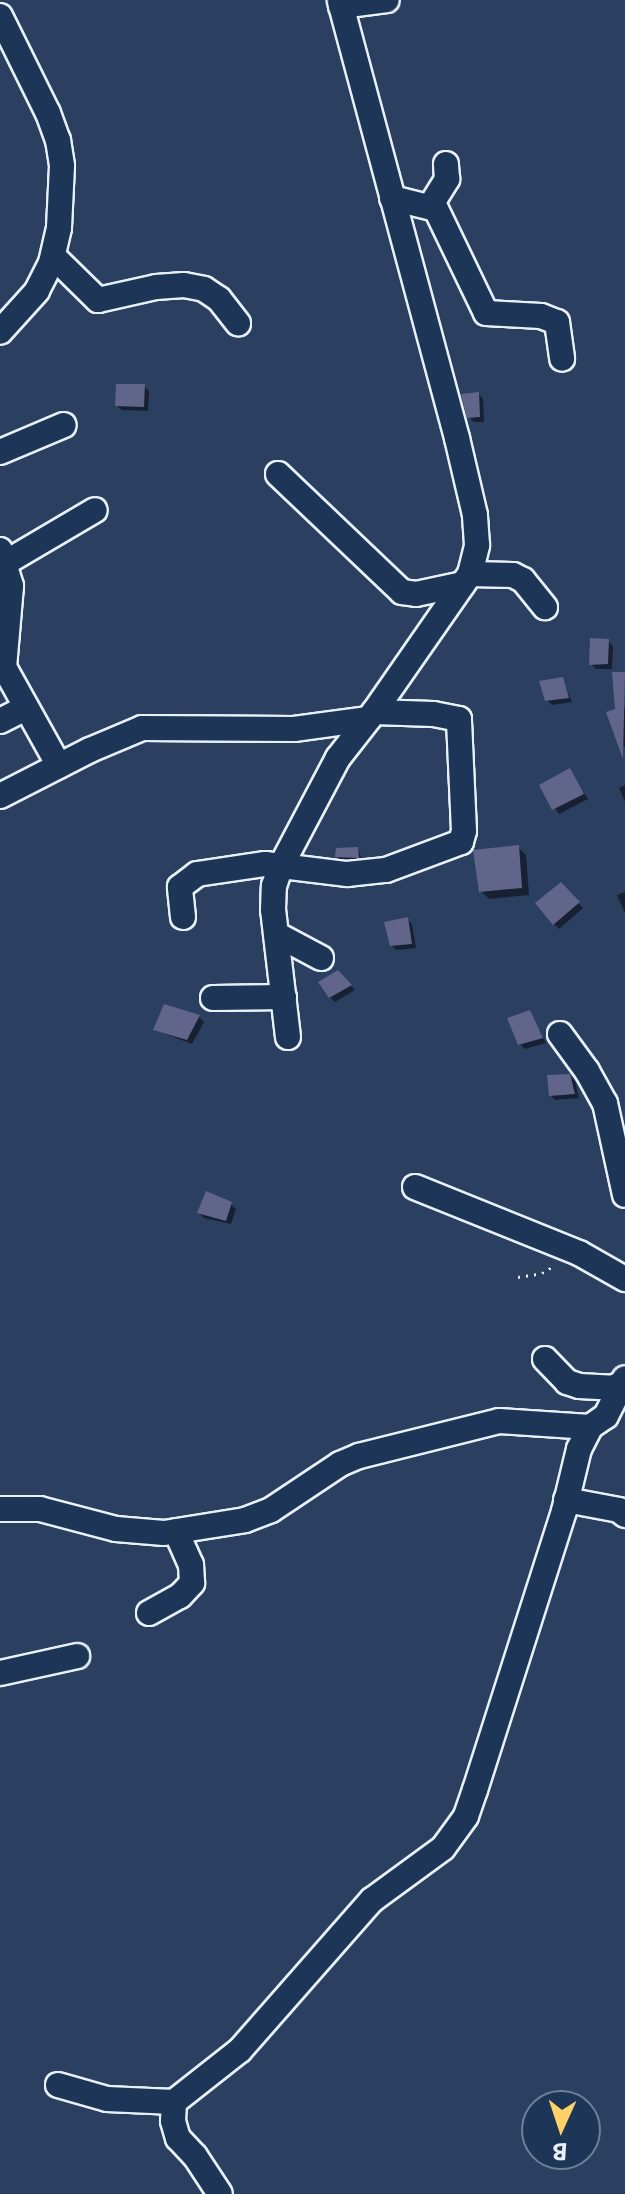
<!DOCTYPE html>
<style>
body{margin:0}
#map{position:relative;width:625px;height:2194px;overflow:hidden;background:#2b3f61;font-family:"Playpen Sans",sans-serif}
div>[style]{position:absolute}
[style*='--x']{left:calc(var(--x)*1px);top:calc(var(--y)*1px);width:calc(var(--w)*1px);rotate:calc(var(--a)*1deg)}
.shadow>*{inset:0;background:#0007}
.building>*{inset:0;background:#61658a}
.path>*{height:3px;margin-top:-1.5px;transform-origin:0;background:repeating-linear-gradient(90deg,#e8f1f8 0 2px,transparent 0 8px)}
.roads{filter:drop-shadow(2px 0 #e8f1f8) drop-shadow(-2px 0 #e8f1f8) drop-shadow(0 2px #e8f1f8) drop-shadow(0 -2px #e8f1f8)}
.minor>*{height:24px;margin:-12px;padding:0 12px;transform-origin:12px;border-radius:12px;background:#1d3557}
span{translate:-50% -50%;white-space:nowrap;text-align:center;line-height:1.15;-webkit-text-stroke:6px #1d3557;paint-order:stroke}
.north{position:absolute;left:521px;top:2090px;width:80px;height:80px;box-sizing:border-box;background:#1d3557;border:2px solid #6e8097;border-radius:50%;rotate:183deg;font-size:22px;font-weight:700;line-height:32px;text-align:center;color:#e8f1f8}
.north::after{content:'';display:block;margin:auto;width:28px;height:36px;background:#ffd166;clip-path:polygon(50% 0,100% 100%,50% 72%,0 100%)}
</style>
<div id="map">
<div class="shadow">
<i style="clip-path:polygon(144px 386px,149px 391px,148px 411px,122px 410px,117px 406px)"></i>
<i style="clip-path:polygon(479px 394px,483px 399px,484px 422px,474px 422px,469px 417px)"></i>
<i style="clip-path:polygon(608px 641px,613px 646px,612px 669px,596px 669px,591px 664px)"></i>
<i style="clip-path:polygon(562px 679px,572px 702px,552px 705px,547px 700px)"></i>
<i style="clip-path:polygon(625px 707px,625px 746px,624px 747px,609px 714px)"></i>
<i style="clip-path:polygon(569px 771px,588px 799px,559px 814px,541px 786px)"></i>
<i style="clip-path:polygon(625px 785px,625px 802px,619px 788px)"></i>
<i style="clip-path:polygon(518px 847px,526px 855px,529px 895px,489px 899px,481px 891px)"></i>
<i style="clip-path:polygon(358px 849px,363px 862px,342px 862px,337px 857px)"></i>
<i style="clip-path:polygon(561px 885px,583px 908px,559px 929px,554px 924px)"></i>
<i style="clip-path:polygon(625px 892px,625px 913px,617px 895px)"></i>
<i style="clip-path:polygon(407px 919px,412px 924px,416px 948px,396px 950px,391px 945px)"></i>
<i style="clip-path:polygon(338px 973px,355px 990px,335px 1002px,330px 997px)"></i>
<i style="clip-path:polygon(529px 1012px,546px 1043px,525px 1049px,520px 1044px)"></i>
<i style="clip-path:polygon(199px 1017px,204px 1022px,192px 1044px,155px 1030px)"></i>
<i style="clip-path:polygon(570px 1076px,575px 1081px,579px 1098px,555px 1100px,550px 1095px)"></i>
<i style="clip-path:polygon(231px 1204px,236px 1209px,231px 1224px,204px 1218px,199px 1213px)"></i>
</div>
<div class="building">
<i style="clip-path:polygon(116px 384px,145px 384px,144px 407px,115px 406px)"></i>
<i style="clip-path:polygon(479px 392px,480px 417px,467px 418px,461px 394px)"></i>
<i style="clip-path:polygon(590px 638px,609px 639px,608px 664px,589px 665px)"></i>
<i style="clip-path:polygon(612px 672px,625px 672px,623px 759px,606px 712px,615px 709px)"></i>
<i style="clip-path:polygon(563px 677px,569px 698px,545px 701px,539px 681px)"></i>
<i style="clip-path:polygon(570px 768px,584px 794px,552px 810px,539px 785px)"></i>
<i style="clip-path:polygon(519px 845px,522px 888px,479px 892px,473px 850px)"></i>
<i style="clip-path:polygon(358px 847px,359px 858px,335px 857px,336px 848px)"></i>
<i style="clip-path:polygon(561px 882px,580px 902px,553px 925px,535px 903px)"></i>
<i style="clip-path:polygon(408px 917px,412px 944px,390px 946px,384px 922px)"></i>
<i style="clip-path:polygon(338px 970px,352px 985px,329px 998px,318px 982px)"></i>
<i style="clip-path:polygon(164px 1004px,200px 1015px,187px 1040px,153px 1030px)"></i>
<i style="clip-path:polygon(530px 1010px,543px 1038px,518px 1045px,507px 1018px)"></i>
<i style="clip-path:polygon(547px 1075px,570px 1074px,575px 1094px,549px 1096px)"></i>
<i style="clip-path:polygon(206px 1191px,232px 1202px,226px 1221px,197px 1213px)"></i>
</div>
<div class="path">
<i style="--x:518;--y:1277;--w:24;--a:-9"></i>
<i style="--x:542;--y:1273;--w:14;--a:-30"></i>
</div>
<div class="roads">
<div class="minor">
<i style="--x:341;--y:6;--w:46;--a:-7.4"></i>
<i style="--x:0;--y:16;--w:108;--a:63.7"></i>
<i style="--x:48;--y:113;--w:29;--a:70"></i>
<i style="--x:58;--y:140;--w:26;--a:81"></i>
<i style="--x:62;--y:166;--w:62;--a:92.8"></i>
<i style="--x:59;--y:228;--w:36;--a:103"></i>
<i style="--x:51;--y:263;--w:31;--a:117"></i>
<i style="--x:37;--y:291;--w:55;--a:132.1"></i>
<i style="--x:392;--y:198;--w:45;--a:14"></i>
<i style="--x:436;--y:209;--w:115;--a:64.3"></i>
<i style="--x:486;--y:313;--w:55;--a:3.1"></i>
<i style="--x:541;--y:316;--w:17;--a:21"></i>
<i style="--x:557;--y:322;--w:37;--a:82"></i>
<i style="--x:431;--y:205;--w:31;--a:-58"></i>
<i style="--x:447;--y:179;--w:15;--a:-94"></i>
<i style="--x:53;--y:256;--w:63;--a:44.4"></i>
<i style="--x:98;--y:300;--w:59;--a:-12.6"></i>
<i style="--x:156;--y:287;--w:28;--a:-4"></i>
<i style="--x:184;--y:285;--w:20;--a:11"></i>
<i style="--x:204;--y:289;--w:18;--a:34"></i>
<i style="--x:219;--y:299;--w:31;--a:52"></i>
<i style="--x:0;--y:452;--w:69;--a:-22.9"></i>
<i style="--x:278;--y:474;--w:171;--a:43.6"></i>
<i style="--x:402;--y:592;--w:14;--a:8"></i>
<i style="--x:416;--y:594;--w:48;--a:-12"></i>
<i style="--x:0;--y:550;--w:38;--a:73"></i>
<i style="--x:11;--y:586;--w:81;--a:94.9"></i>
<i style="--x:4;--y:667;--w:113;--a:60.9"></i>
<i style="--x:5;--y:563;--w:104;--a:-30.5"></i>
<i style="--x:470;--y:574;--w:43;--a:1.3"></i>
<i style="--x:513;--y:575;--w:11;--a:27"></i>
<i style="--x:523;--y:580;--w:35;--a:51"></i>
<i style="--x:0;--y:721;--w:28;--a:-27"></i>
<i style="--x:0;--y:796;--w:101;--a:-27.1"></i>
<i style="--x:90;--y:750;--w:56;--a:-22.9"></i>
<i style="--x:142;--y:728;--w:152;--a:0.4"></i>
<i style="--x:294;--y:729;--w:75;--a:-7.7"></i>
<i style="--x:183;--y:917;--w:30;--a:-96"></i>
<i style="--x:180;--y:887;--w:21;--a:-37"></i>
<i style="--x:197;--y:874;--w:69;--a:-8.4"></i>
<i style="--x:265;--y:864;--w:83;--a:7"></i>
<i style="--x:347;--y:874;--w:39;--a:-6"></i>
<i style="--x:386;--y:870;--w:80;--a:-20.5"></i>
<i style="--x:461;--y:842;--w:11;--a:-75"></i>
<i style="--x:464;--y:831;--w:112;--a:-92.6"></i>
<i style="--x:459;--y:719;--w:26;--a:-169"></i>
<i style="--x:433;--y:714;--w:59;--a:-178.1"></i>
<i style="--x:276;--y:934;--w:51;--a:28.1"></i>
<i style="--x:213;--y:998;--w:71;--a:-0.8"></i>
<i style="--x:560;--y:1034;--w:46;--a:53.9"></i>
<i style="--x:587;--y:1071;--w:37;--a:61"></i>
<i style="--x:605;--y:1103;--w:94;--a:77.7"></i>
<i style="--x:288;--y:1037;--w:128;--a:-96.7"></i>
<i style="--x:273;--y:910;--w:24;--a:-88"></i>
<i style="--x:274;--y:886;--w:21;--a:-71"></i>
<i style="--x:281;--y:866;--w:122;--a:-62.2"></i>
<i style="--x:338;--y:758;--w:58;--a:-52"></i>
<i style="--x:374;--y:712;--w:168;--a:-55.2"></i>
<i style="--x:470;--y:574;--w:30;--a:-76"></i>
<i style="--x:477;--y:545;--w:30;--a:-94"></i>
<i style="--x:475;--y:515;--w:79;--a:-103.2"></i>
<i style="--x:457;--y:438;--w:453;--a:-105"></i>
<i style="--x:415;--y:1187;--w:177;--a:21.9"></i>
<i style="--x:579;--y:1253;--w:53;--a:29.5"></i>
<i style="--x:545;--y:1359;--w:32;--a:46"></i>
<i style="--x:567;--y:1382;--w:13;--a:18"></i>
<i style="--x:579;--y:1386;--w:34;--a:3"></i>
<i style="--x:613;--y:1388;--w:10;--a:-29"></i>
<i style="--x:566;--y:1500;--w:54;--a:10.7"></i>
<i style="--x:619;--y:1510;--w:8;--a:40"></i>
<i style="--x:0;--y:1509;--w:40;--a:0"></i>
<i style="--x:40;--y:1509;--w:79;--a:14.7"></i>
<i style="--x:116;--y:1529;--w:48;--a:4.8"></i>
<i style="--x:164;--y:1533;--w:82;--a:-9.1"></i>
<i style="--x:245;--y:1520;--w:28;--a:-21"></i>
<i style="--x:271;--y:1510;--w:83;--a:-33.7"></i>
<i style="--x:340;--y:1464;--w:21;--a:-23"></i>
<i style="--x:359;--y:1456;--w:144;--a:-14"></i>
<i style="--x:499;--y:1421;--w:91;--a:3.8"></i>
<i style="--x:149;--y:1613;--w:35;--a:-29"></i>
<i style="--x:180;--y:1596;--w:18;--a:-47"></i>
<i style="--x:192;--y:1583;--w:18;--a:-93"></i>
<i style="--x:191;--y:1565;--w:37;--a:-114"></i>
<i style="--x:0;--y:1673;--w:79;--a:-12.4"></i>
<i style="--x:58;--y:2085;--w:51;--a:15.9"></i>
<i style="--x:107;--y:2099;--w:67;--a:2.6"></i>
<i style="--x:174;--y:2102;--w:84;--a:-38.2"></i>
<i style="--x:240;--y:2050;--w:200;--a:-48.7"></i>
<i style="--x:372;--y:1900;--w:88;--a:-36.2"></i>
<i style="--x:443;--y:1848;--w:39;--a:-54"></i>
<i style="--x:466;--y:1816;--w:28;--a:-71"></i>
<i style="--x:475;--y:1790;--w:293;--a:-72.3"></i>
<i style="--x:564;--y:1511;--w:64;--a:-76.4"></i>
<i style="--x:579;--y:1449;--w:25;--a:-63"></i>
<i style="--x:590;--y:1427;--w:19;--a:-35"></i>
<i style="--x:606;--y:1416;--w:42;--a:-63.4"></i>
<i style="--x:174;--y:2102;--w:19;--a:93"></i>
<i style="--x:173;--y:2121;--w:18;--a:74"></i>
<i style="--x:178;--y:2138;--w:25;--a:47"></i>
<i style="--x:195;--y:2156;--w:45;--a:56.7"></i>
</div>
</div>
<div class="north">B</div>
</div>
